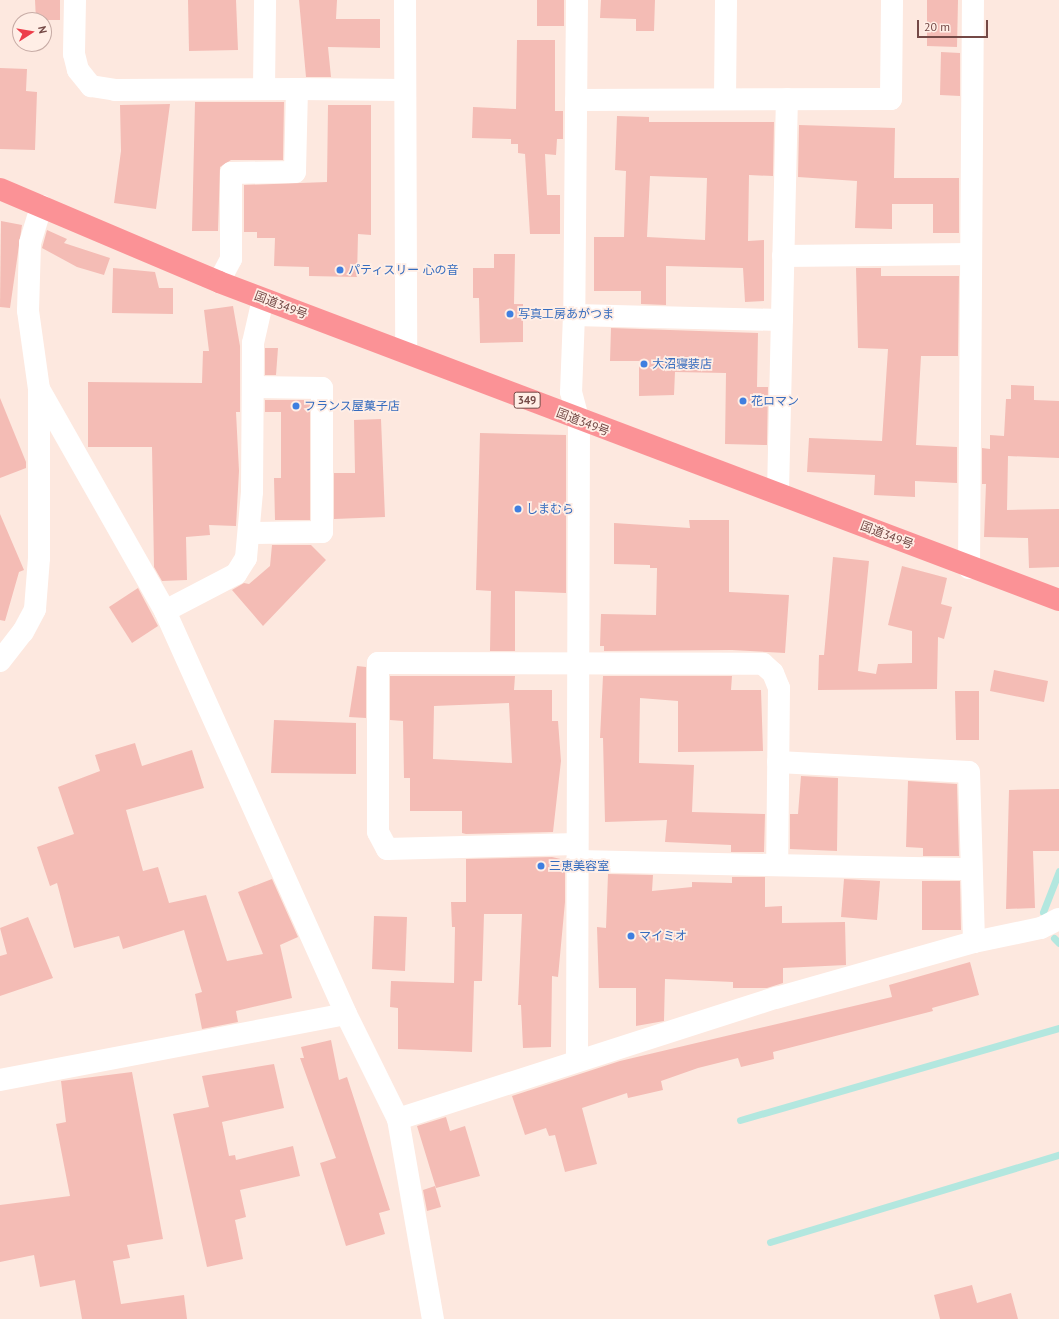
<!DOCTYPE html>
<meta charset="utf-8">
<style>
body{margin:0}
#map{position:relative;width:1059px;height:1319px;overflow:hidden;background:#fde8df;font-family:"PT Sans","Noto Sans JP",sans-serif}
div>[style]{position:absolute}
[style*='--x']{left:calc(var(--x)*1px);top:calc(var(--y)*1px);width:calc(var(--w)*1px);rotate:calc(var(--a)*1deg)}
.stream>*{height:7px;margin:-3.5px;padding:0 3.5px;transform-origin:3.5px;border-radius:3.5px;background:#b3e7df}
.building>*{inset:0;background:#f4bcb5}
.minor>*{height:22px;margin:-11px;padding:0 11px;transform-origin:11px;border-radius:11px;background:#fff}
.highway>*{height:22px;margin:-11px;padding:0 11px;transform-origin:11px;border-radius:11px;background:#fb9296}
.dots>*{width:11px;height:11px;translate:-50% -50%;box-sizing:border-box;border:2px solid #ffeee6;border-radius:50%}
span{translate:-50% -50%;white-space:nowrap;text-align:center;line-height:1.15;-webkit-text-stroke:3.5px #ffeee6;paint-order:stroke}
.shield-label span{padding:1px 3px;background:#ffeee6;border:1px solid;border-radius:3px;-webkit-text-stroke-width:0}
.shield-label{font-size:11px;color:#744946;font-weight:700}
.shop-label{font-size:12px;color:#366cbe}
.left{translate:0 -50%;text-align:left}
.street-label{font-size:12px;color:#744946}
.north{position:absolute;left:12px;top:12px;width:40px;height:40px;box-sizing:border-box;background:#ffeee6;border:1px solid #c7aca6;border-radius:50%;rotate:78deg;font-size:11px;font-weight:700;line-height:16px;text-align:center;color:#744946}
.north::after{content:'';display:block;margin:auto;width:14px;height:18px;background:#ed3d4a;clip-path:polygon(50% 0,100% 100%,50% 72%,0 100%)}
.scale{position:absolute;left:917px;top:20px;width:71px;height:18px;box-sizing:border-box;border:2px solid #744946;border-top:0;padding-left:5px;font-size:12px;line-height:14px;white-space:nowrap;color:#744946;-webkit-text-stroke:3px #ffeee6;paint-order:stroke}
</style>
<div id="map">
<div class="stream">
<i style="--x:1043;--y:912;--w:44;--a:-68.7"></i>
<i style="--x:1054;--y:938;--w:7;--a:45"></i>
<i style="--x:740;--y:1120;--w:332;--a:-16.1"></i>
<i style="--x:770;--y:1242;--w:302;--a:-16.8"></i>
</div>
<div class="building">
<i style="clip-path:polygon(35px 0,60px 0,60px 20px,36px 20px)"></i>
<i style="clip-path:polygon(188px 0,236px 0,238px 50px,189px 51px)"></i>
<i style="clip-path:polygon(299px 0,337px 0,336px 19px,380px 19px,380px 48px,328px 47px,331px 77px,306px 77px)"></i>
<i style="clip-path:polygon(537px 0,564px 0,564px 26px,537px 26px)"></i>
<i style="clip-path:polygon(601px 0,655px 0,654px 31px,636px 31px,636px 19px,600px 18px)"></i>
<i style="clip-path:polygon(927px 0,958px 0,957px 47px,927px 46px)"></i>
<i style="clip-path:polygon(517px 40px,555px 40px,555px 111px,563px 111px,563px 139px,557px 139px,556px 155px,545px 154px,547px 195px,560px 195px,560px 234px,530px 234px,525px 154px,518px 153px,518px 144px,511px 144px,511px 139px,472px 138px,473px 107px,516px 109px)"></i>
<i style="clip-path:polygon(941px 52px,960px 53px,960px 96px,940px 95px)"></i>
<i style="clip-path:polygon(0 68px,27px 69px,26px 91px,37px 92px,35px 150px,0 149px)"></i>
<i style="clip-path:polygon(195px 102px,284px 102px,283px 160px,231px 160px,220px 167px,218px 231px,192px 231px)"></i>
<i style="clip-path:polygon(170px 104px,156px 209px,114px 203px,121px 151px,120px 105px)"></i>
<i style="clip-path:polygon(328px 105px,371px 105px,371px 235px,358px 234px,357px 277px,309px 276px,309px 267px,274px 266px,275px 238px,257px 238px,257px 232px,244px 232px,244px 185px,327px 182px)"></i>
<i style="clip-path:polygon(evenodd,617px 116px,649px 117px,649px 122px,774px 122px,773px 176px,749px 175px,748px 241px,764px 240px,764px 301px,745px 302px,743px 268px,666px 266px,666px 305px,641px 304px,641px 291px,594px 291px,594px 237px,624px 237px,626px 171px,615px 170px,617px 116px,650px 176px,707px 178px,705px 240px,647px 237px,650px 176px)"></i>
<i style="clip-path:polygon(799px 125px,895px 128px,894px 178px,959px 178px,959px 233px,933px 233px,933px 204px,892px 204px,892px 229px,855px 228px,857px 181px,798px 177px)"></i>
<i style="clip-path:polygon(1px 221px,22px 225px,10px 308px,0 307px)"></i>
<i style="clip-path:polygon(47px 230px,67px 239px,64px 243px,110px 258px,104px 275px,77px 267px,42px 248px)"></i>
<i style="clip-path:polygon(494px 254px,515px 254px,514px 304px,523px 304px,523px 342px,480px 343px,479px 298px,473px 298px,473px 268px,494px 268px)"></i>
<i style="clip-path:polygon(113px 268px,155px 272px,159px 288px,173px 288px,173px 314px,112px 313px)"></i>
<i style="clip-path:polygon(856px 268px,881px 268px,881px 276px,959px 276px,958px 356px,921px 356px,916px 445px,957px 447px,957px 483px,915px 481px,915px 497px,874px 495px,875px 475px,807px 472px,809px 438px,882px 441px,888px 349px,858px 348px)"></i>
<i style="clip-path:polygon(233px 306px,240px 346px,240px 412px,236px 412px,239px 471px,236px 526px,209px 525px,210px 535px,186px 537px,187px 580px,162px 581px,154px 567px,152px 447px,88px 447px,88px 382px,202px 383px,203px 351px,209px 351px,204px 310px)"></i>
<i style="clip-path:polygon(611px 328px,758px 333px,757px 387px,768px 387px,767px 445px,725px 444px,726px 373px,675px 372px,674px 395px,639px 396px,639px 361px,610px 361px)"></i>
<i style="clip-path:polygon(265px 348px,278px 348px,276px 375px,265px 375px)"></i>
<i style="clip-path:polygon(1011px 385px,1034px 386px,1034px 400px,1059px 401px,1059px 458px,1008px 456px,1007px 510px,1059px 509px,1059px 567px,1029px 568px,1028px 538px,984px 537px,986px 484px,982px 484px,982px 448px,990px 449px,990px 435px,1004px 436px,1006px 399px,1011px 399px)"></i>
<i style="clip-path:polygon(0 398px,26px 462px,26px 468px,0 478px)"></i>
<i style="clip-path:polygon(265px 400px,310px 400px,310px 520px,275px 520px,274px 478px,281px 478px,281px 412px,265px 412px)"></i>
<i style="clip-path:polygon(381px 419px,385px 517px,334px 519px,334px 473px,355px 473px,354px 420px)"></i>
<i style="clip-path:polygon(480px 433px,566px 435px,566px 593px,515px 591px,515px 651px,490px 651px,491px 591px,476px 590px)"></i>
<i style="clip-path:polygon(0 514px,24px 570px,19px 572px,5px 621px,0 620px)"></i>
<i style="clip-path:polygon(689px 520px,729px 520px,729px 592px,789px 595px,785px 653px,732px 650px,604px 651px,604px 646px,600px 646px,601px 614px,656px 615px,657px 568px,650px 568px,650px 565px,614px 564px,614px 523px,690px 528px)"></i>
<i style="clip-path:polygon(272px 545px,311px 545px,326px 560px,263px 626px,232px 590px,244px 583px,249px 584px,270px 566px)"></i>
<i style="clip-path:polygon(833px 557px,869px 561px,858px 671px,876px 674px,878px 664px,912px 663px,912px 631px,888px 625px,902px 566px,947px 578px,941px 604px,952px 607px,944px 639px,938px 637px,937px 689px,818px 690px,819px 655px,824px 655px)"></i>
<i style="clip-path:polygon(138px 588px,158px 626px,132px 643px,109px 607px)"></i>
<i style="clip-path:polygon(357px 666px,366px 667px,366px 718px,349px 717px)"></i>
<i style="clip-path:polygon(994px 670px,1048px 681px,1044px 702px,990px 691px)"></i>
<i style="clip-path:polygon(evenodd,390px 676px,515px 676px,514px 690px,552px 690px,552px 721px,558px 721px,561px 761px,553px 832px,466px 834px,462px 833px,462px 811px,410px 811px,410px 778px,404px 778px,403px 721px,390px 720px,390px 676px,509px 703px,512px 763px,433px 759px,434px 706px,509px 703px)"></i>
<i style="clip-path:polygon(603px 676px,732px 676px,731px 690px,761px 690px,763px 751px,678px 752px,678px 701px,640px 698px,639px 763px,694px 765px,692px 812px,765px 814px,764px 852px,731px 852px,731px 845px,665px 842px,667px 820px,605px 822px,603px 738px,600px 738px)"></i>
<i style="clip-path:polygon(955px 691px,979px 691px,979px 740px,956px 740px)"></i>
<i style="clip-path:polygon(274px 720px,356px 723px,356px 774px,271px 773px)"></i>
<i style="clip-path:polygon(135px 743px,142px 766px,192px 750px,204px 788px,126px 810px,143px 871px,158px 867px,169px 903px,206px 895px,227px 961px,263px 954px,238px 892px,272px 879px,298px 937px,280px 945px,292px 998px,236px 1011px,238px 1022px,202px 1029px,195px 994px,202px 992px,184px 930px,123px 949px,119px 936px,74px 948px,57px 883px,50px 886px,37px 847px,74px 834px,58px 787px,100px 771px,95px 755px)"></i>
<i style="clip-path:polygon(801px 776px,838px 778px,837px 851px,790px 849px,790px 814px,798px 814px)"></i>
<i style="clip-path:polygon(908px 781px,957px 784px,959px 856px,923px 856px,923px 848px,906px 847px)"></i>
<i style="clip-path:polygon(1059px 789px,1059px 851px,1033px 851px,1035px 908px,1006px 909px,1009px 790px)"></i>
<i style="clip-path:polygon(552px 857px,565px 860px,565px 902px,558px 977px,552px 976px,551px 1047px,523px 1048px,521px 1005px,518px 1005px,522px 914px,484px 914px,482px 981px,474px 981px,472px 1052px,398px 1049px,398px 1008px,390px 1007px,391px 981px,454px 983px,455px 927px,452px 927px,451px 902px,466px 902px,466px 859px)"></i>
<i style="clip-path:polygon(608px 874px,653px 875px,652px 891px,692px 887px,692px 882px,732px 883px,732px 877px,765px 877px,765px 907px,782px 906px,782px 923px,845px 922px,846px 965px,783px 968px,783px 983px,767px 988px,733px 988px,733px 982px,665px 979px,664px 1021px,636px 1026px,636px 988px,599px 988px,597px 927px,606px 928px)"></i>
<i style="clip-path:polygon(844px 879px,880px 881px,877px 920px,841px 917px)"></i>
<i style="clip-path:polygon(922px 881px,960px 881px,961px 930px,922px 930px)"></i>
<i style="clip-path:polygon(374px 916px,407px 917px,405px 971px,372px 969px)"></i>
<i style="clip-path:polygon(28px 917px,53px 978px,0 996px,0 956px,7px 954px,0 928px)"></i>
<i style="clip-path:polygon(970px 962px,979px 995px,932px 1008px,933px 1011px,773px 1052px,774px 1059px,741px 1067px,738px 1058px,698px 1068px,661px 1081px,663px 1090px,628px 1098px,627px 1093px,582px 1108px,597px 1164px,565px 1172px,555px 1135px,549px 1136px,546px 1128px,525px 1135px,512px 1096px,620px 1061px,892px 997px,889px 985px)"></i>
<i style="clip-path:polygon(331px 1040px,339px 1080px,347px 1077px,390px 1210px,379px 1213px,385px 1234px,346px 1246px,320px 1163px,336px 1158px,300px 1058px,304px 1058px,301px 1047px)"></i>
<i style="clip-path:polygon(274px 1064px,284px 1108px,222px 1122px,229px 1156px,235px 1155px,236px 1160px,293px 1146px,300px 1176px,240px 1190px,246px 1217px,235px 1220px,243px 1259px,207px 1267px,173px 1114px,209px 1107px,202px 1076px)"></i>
<i style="clip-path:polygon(132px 1072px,163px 1239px,127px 1245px,130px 1258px,113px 1261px,121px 1304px,184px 1295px,187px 1319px,82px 1319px,75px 1280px,40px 1287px,34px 1255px,0 1262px,0 1205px,70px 1196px,56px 1124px,66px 1122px,61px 1081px)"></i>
<i style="clip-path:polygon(446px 1117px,450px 1131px,465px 1126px,480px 1176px,436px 1188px,417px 1126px)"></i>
<i style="clip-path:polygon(435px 1186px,441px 1207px,427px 1211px,423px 1190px)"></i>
<i style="clip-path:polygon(972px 1285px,977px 1303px,1011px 1293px,1018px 1319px,940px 1319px,934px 1295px)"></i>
</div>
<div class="minor">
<i style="--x:75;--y:0;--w:54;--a:91.1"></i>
<i style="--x:74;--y:54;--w:16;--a:76"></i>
<i style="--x:78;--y:70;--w:21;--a:51"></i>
<i style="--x:91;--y:86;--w:24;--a:9"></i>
<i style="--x:115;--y:90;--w:182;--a:-0.3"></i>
<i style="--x:297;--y:89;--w:83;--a:91.4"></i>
<i style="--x:295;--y:172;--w:64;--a:179.1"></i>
<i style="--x:231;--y:173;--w:86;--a:90"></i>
<i style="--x:231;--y:259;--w:26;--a:118"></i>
<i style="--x:405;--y:0;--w:352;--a:89.8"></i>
<i style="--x:577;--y:0;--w:315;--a:90.5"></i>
<i style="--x:574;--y:315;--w:208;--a:1.4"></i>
<i style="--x:264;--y:88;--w:88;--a:-89.3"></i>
<i style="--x:297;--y:89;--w:108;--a:0.5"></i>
<i style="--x:725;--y:99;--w:99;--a:-89.4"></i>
<i style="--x:576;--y:100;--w:315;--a:-0.2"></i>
<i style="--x:891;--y:99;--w:99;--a:-89.4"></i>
<i style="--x:783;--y:256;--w:188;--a:-0.6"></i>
<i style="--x:574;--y:315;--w:77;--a:92.2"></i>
<i style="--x:571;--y:392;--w:30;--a:75"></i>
<i style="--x:579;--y:421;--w:639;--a:90.18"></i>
<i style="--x:39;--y:389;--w:255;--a:60.4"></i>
<i style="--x:165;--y:611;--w:442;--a:65.8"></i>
<i style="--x:346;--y:1014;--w:117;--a:63.7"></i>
<i style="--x:398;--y:1119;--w:203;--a:80.1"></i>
<i style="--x:778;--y:493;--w:394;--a:-88.7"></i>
<i style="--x:249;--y:533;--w:73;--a:-0.8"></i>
<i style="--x:322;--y:532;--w:144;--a:-90"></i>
<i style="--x:322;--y:388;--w:68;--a:-179.2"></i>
<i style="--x:969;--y:568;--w:568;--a:-89.6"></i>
<i style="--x:165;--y:611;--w:80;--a:-27.5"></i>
<i style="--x:236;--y:574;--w:19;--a:-58"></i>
<i style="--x:246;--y:558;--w:66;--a:-84.8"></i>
<i style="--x:252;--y:492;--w:149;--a:-89.6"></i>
<i style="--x:253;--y:343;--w:45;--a:-77.2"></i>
<i style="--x:0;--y:661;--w:37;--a:-52"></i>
<i style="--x:23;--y:632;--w:26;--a:-62"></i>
<i style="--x:35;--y:609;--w:51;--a:-85.5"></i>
<i style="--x:39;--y:558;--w:169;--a:-90"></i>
<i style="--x:39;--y:389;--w:79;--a:-98"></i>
<i style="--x:28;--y:311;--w:68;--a:-88.3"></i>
<i style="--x:30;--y:243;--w:39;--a:-73"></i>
<i style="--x:778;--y:762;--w:191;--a:3"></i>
<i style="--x:969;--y:772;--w:170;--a:88.3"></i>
<i style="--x:577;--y:844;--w:190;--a:178.5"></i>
<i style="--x:387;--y:849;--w:19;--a:-118"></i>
<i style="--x:378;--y:832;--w:169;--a:-90"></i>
<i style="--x:378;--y:663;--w:385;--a:0.1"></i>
<i style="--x:763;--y:664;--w:13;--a:42"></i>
<i style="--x:773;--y:673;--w:16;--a:68"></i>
<i style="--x:779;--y:688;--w:177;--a:90.6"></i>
<i style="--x:577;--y:861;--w:394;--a:1.2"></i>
<i style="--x:0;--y:1080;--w:352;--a:-10.8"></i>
<i style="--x:398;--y:1119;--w:397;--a:-17.8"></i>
<i style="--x:776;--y:998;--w:206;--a:-15.8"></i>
<i style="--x:974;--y:942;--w:68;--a:-11.8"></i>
<i style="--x:1041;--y:928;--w:20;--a:-27"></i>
</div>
<div class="highway">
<i style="--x:0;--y:189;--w:238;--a:23"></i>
<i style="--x:219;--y:282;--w:898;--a:20.74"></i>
</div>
<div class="dots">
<i style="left:340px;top:270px;background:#3f7fe0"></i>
<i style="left:510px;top:314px;background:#3f7fe0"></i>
<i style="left:644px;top:364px;background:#3f7fe0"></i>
<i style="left:743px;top:401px;background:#3f7fe0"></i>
<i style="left:296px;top:406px;background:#3f7fe0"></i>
<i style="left:518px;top:509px;background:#3f7fe0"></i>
<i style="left:541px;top:866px;background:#3f7fe0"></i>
<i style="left:631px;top:936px;background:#3f7fe0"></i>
</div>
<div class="shield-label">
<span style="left:527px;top:400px">349</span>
</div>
<div class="shop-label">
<span class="left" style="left:348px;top:270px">パティスリー 心の音</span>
<span class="left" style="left:518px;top:314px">写真工房あがつま</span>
<span class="left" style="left:652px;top:364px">大沼寝装店</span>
<span class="left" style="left:751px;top:401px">花ロマン</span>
<span class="left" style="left:304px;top:406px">フランス屋菓子店</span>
<span class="left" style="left:526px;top:509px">しまむら</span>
<span class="left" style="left:549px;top:866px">三恵美容室</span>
<span class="left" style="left:639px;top:936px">マイミオ</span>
</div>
<div class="street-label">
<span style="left:281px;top:305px;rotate:21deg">国道349号</span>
<span style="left:583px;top:422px;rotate:21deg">国道349号</span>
<span style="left:887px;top:535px;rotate:21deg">国道349号</span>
</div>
<div class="north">N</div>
<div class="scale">20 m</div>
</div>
